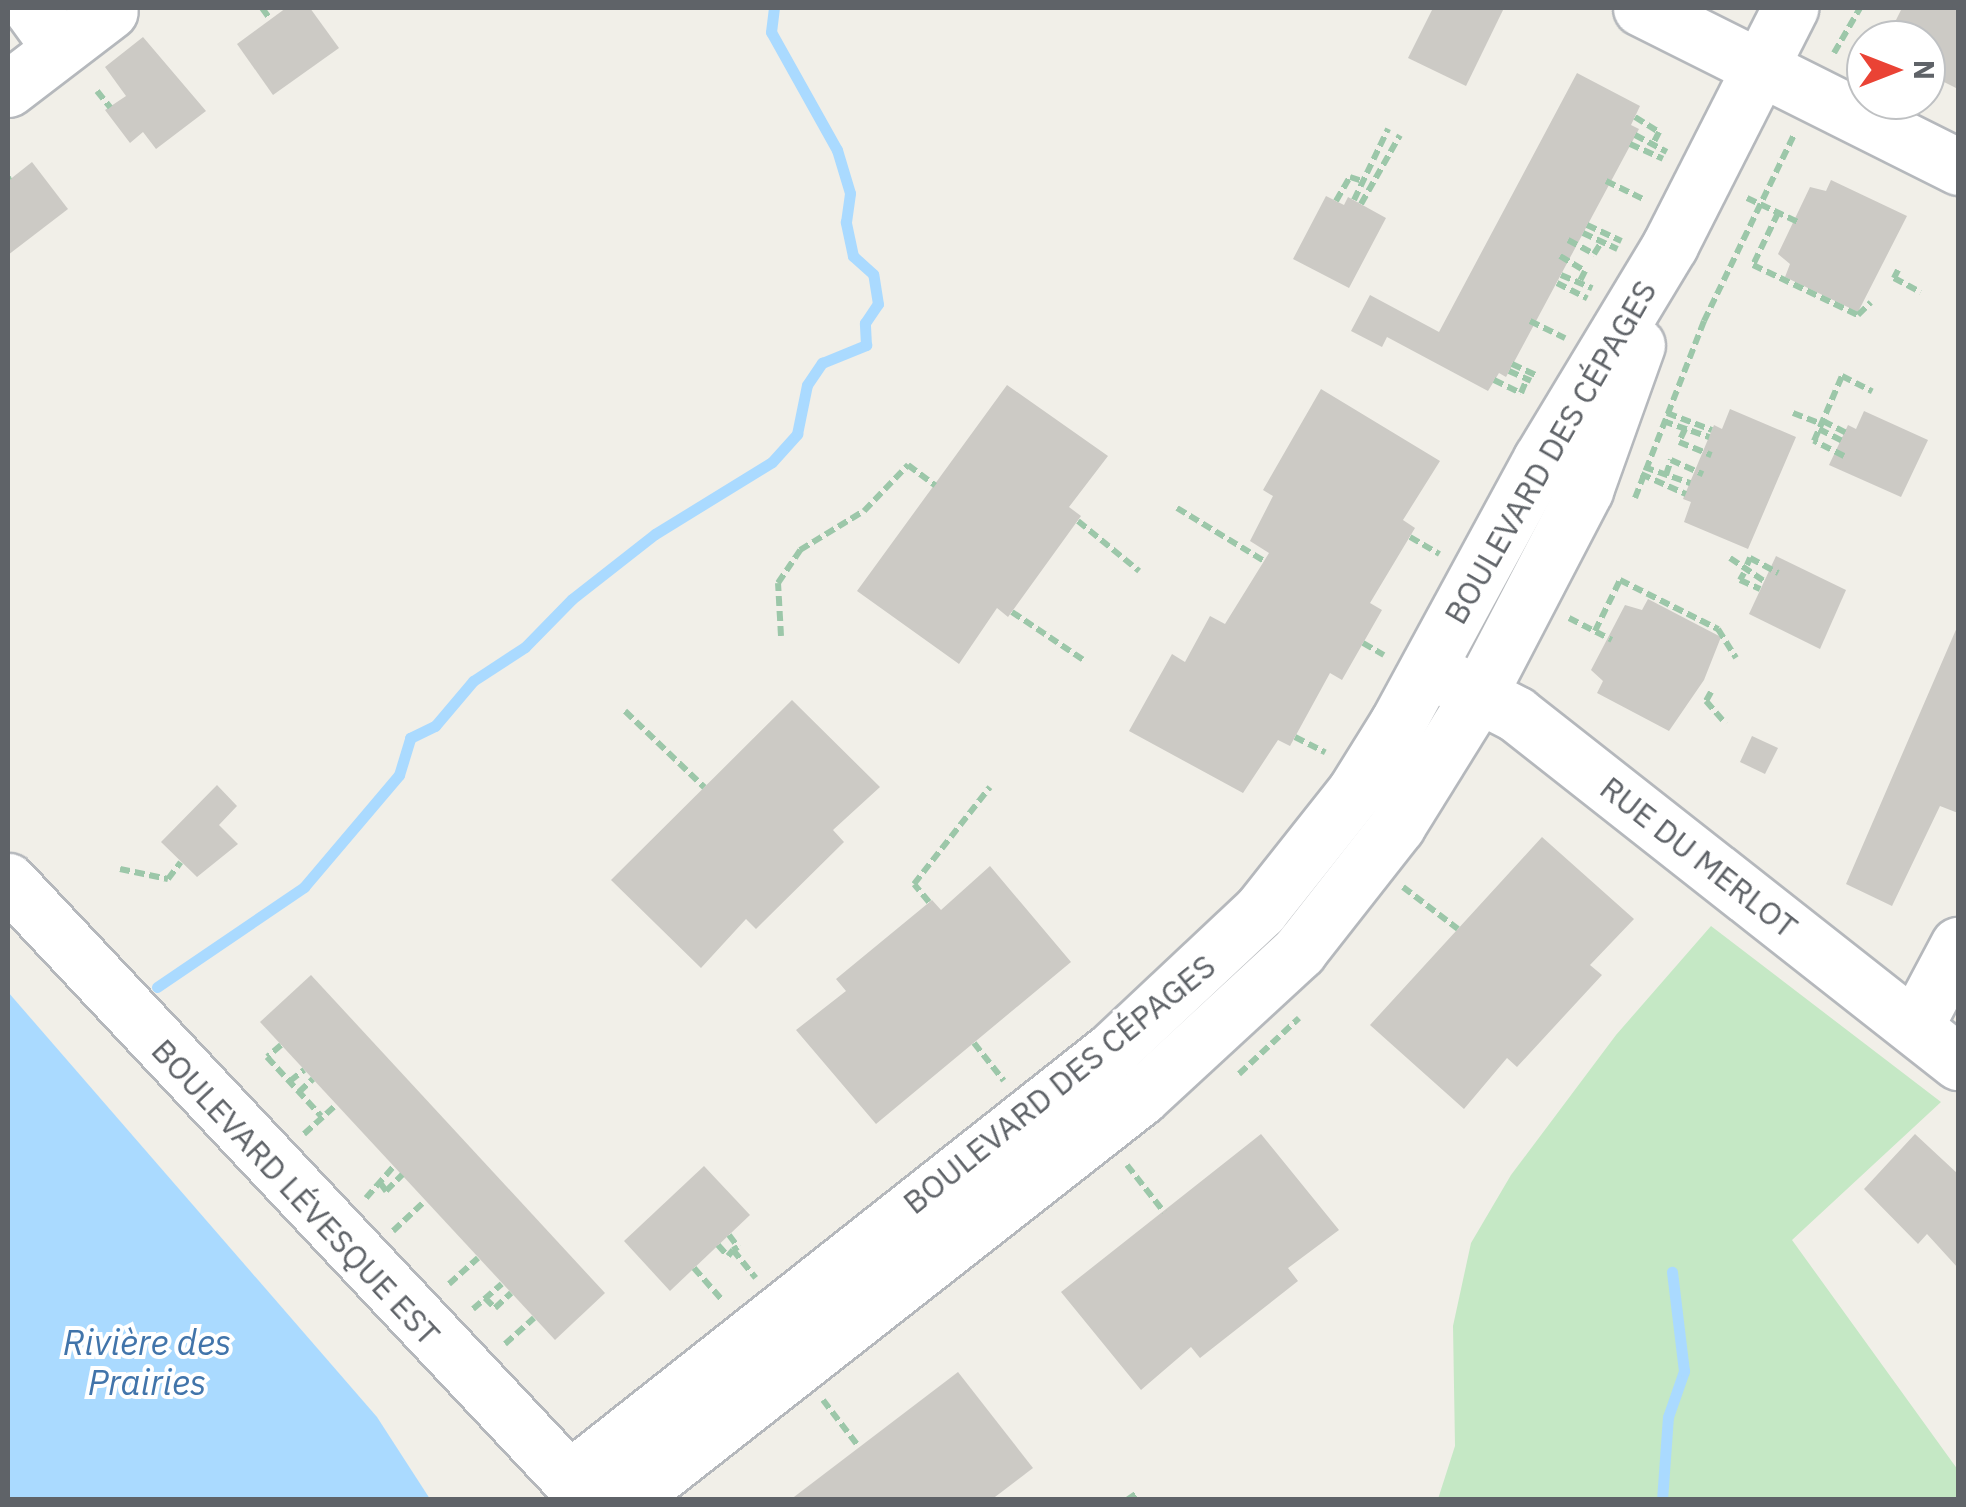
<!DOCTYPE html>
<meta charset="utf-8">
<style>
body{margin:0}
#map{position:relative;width:1966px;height:1507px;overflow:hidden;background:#f1efe8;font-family:"IBM Plex Sans",sans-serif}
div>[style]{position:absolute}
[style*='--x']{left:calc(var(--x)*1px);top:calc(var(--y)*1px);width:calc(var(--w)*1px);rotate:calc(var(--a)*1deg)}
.green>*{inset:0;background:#c5e8c5}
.water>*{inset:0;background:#aadaff}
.stream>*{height:11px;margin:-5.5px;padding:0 5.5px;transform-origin:5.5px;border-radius:5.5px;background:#aadaff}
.building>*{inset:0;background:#cccac5}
.path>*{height:6px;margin-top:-3px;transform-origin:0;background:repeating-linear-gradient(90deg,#9cc7a9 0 10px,transparent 0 15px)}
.roads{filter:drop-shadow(2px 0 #b5b8bc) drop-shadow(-2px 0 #b5b8bc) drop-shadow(0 2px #b5b8bc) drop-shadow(0 -2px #b5b8bc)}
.minor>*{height:55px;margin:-27.5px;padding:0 27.5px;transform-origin:27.5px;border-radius:27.5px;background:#fff}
span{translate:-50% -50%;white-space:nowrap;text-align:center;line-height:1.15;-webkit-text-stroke:8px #fff;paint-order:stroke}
.street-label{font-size:32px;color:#5f6368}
.water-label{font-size:35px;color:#4174aa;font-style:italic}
.frame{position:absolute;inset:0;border:10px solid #5f6368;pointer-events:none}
.north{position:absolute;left:1846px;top:20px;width:100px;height:100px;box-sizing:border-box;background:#fff;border:2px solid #bfc1c3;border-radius:50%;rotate:90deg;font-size:28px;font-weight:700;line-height:40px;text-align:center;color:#5f6368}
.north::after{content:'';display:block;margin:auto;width:35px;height:45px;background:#ea4335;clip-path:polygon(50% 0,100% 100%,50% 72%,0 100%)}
</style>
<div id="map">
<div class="green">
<i style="clip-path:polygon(1711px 926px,1941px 1102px,1792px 1240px,1958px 1470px,1958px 1499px,1438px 1499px,1455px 1446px,1453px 1326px,1471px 1243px,1511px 1175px,1616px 1035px)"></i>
</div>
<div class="water">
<i style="clip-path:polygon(8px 992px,377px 1417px,430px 1499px,8px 1499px)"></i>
</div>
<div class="stream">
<i style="--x:157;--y:987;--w:178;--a:-34.2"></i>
<i style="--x:304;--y:887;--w:147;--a:-49.7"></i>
<i style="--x:399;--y:775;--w:39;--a:-73"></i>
<i style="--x:410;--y:738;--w:28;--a:-26"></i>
<i style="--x:435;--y:726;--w:59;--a:-49.8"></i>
<i style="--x:473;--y:681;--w:62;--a:-33.2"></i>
<i style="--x:525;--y:647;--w:67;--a:-45.6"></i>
<i style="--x:572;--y:599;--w:105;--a:-38.1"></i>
<i style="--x:655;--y:534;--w:137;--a:-31.6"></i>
<i style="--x:772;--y:462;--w:38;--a:-48"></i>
<i style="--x:797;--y:434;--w:50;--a:-78.5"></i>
<i style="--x:807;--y:385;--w:27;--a:-56"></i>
<i style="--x:822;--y:363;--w:48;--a:-22.2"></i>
<i style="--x:866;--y:345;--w:22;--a:-93"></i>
<i style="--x:865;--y:323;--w:23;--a:-56"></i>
<i style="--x:878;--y:304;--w:30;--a:-99"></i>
<i style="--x:873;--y:274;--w:27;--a:-138"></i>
<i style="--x:853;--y:256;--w:35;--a:-102"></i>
<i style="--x:846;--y:222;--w:29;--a:-82"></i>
<i style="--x:850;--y:193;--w:45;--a:-106.8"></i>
<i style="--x:837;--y:150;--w:135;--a:-119.2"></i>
<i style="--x:771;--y:32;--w:24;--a:-83"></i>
<i style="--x:1662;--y:1500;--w:83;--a:-85.9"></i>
<i style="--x:1668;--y:1417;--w:49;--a:-70.8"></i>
<i style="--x:1684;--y:1371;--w:100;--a:-96.9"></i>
</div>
<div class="building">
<i style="clip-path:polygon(286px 8px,310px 8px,339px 48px,273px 95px,237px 44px)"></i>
<i style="clip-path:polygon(1433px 8px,1504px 8px,1466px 86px,1408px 58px)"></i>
<i style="clip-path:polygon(1902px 8px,1958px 8px,1958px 89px,1926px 73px,1926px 40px,1886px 40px)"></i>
<i style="clip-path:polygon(143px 37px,206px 111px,156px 149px,143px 132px,130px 143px,105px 110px,126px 96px,105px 67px)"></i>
<i style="clip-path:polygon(1577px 73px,1640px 106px,1631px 125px,1639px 129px,1506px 377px,1499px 373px,1488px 391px,1387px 337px,1382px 347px,1351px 331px,1370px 295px,1439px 332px)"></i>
<i style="clip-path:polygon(32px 162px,68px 209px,8px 255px,8px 181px)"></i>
<i style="clip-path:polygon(1831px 180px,1907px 216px,1858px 312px,1785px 277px,1790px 264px,1778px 254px,1810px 187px,1826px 191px)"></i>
<i style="clip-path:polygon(1326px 196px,1344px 205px,1348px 197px,1386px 218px,1349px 288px,1293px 259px)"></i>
<i style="clip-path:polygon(1007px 385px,1108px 456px,1069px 507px,1081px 516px,1008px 617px,997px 608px,959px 664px,857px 591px)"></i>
<i style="clip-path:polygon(1321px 389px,1440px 461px,1403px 520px,1415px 528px,1370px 603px,1382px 610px,1342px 680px,1330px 673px,1290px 746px,1278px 740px,1243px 793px,1129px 731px,1172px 654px,1185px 662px,1210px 616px,1225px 624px,1269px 553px,1250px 541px,1273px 496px,1263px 490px)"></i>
<i style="clip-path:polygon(1730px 409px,1796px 437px,1748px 549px,1684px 522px,1691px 502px,1683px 499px,1714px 425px,1722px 429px)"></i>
<i style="clip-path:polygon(1864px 411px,1928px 440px,1901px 497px,1829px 465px,1848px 425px,1856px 429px)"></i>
<i style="clip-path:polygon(1776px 556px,1846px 590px,1820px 649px,1749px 614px)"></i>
<i style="clip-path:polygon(1648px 599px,1721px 637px,1704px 680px,1669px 731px,1597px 693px,1603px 681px,1591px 670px,1625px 605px,1642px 610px)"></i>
<i style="clip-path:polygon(1958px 625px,1958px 813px,1940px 806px,1892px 906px,1846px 884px)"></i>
<i style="clip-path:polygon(792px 700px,880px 787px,833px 830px,844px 842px,756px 929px,746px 919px,701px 968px,611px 880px)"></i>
<i style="clip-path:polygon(1752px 736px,1778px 748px,1765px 774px,1740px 762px)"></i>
<i style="clip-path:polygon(217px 785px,237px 806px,219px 825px,238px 844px,197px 877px,161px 842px)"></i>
<i style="clip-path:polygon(1542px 837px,1634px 919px,1590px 965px,1602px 975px,1517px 1067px,1507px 1058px,1464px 1109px,1370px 1025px)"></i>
<i style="clip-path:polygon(990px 866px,1071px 962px,876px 1124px,796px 1030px,846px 991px,836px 979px,932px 900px,941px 910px)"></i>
<i style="clip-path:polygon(311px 975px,605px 1293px,555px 1340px,260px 1022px)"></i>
<i style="clip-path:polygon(1261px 1134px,1339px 1230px,1288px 1268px,1298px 1281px,1200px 1358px,1191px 1347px,1141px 1390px,1061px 1292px)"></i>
<i style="clip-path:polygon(1915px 1134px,1958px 1174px,1958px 1268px,1927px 1234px,1918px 1244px,1864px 1189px)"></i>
<i style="clip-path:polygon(704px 1166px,750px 1215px,670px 1291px,624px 1241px)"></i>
<i style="clip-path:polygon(958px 1372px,1033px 1468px,991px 1500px,790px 1500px)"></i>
</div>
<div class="path">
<i style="--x:262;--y:8;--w:14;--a:54"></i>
<i style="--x:1834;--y:53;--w:52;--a:-60"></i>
<i style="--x:97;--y:91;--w:21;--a:51"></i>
<i style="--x:1635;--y:117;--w:28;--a:32"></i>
<i style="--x:1659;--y:132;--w:13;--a:117"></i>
<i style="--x:1635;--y:135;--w:36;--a:28"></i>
<i style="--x:1630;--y:144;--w:36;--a:24"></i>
<i style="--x:8;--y:177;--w:3;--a:72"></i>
<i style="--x:1606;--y:181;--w:41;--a:25.9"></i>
<i style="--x:1747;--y:198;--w:56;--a:25.2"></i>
<i style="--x:1354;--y:200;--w:79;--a:-64.4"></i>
<i style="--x:1336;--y:201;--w:28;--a:-60"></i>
<i style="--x:1350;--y:177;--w:13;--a:18"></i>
<i style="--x:1361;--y:204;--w:79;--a:-60.5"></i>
<i style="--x:1778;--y:213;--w:58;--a:115.7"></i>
<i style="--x:1753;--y:265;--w:116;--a:25.5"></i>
<i style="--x:1858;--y:315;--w:18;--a:-45"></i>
<i style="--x:1587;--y:225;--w:38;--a:25"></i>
<i style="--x:1583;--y:233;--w:38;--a:25"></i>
<i style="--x:1568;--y:240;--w:30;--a:28"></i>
<i style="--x:1594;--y:254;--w:15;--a:-58"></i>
<i style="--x:1560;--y:256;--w:29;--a:31"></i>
<i style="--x:1585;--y:271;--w:13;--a:117"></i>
<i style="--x:1898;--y:270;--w:9;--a:117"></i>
<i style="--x:1894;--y:278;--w:30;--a:28"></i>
<i style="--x:1561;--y:275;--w:34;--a:23"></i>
<i style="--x:1557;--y:283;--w:34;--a:27"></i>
<i style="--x:1530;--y:321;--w:39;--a:26"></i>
<i style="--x:1512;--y:364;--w:29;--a:25"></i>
<i style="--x:1509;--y:371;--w:24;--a:24"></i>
<i style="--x:1494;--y:380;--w:30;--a:26"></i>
<i style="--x:1521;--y:393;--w:15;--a:-67"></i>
<i style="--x:1667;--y:413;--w:48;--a:20.7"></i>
<i style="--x:1793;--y:413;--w:30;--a:21"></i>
<i style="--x:1663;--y:421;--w:49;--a:19.2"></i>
<i style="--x:1823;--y:421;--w:25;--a:27"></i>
<i style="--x:1685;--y:429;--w:14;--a:115"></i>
<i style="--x:1679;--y:442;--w:35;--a:22"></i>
<i style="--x:1819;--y:429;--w:25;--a:27"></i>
<i style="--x:1844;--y:456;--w:34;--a:-153"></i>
<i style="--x:1814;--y:441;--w:71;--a:-66.7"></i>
<i style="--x:1842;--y:376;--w:34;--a:27"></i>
<i style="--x:1644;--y:467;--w:49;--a:19.2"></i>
<i style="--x:1641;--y:474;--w:49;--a:24"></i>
<i style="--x:1666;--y:475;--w:16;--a:-72"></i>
<i style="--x:1671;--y:460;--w:35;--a:24"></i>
<i style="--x:1635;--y:498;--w:190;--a:-68.7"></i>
<i style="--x:1704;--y:321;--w:207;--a:-64.2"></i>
<i style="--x:1177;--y:508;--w:102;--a:31.3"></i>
<i style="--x:1078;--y:521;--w:79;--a:39.3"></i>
<i style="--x:1410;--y:537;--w:34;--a:30"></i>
<i style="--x:1730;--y:558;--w:41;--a:34.1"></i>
<i style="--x:1747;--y:565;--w:8;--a:-67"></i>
<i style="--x:1750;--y:558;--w:32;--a:28"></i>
<i style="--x:1744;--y:573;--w:8;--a:120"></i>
<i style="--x:1740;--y:580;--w:22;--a:24"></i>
<i style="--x:1012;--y:612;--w:88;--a:33.9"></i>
<i style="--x:1569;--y:618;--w:48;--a:27.1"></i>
<i style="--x:1595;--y:631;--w:57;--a:-63.9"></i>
<i style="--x:1620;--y:580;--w:110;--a:26.6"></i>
<i style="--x:1718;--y:629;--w:34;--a:58"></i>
<i style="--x:781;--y:636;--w:53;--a:-93.2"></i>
<i style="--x:778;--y:583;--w:40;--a:-56"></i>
<i style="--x:800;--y:550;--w:75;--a:-31.4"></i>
<i style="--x:864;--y:511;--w:64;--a:-46.3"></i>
<i style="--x:908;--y:465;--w:34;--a:37"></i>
<i style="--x:1363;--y:643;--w:24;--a:30"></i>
<i style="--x:1711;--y:692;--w:10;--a:119"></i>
<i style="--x:1706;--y:701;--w:30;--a:49"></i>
<i style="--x:625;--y:711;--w:110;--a:43.9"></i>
<i style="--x:1295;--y:737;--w:34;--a:27"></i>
<i style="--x:120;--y:869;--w:49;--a:11.8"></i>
<i style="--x:168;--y:879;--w:21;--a:-53"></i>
<i style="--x:1403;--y:887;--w:69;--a:37.4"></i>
<i style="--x:929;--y:902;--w:23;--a:-130"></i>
<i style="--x:914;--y:884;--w:123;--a:-51.9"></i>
<i style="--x:974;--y:1043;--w:48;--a:51.7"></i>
<i style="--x:281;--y:1045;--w:18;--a:139"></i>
<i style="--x:267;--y:1057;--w:80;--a:47.5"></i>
<i style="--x:1239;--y:1074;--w:82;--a:-43"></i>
<i style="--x:290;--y:1081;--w:18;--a:-38"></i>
<i style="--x:299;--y:1092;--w:19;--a:-43"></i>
<i style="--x:304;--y:1134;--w:43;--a:-42.2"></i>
<i style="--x:1127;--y:1165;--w:60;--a:51.8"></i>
<i style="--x:381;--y:1184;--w:9;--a:54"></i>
<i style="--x:386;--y:1191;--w:23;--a:-45"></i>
<i style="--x:366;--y:1198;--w:43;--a:-48.8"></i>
<i style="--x:393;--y:1231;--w:44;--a:-43.2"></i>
<i style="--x:729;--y:1235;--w:15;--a:53"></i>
<i style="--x:738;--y:1247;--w:6;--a:149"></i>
<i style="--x:718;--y:1245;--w:15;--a:48"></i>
<i style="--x:728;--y:1256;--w:8;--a:-50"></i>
<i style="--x:733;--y:1250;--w:36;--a:51"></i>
<i style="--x:694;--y:1268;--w:44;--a:48.7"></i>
<i style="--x:449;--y:1284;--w:39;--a:-42"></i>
<i style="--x:485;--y:1298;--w:14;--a:45"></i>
<i style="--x:495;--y:1308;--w:22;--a:-43"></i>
<i style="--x:473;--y:1309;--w:38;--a:-41"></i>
<i style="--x:505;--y:1344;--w:39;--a:-42"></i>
<i style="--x:823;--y:1400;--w:59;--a:52.5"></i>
<i style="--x:1127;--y:1500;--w:12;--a:-35"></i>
</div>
<div class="roads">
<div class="minor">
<i style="--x:31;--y:8;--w:49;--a:54.1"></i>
<i style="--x:1641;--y:8;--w:355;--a:26.6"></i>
<i style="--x:8;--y:89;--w:128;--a:-37.4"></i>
<i style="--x:1448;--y:679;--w:76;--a:27.2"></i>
<i style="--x:1516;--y:714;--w:563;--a:38.21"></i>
<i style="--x:8;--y:881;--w:849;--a:46.81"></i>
<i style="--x:1915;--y:1026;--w:92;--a:-62"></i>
<i style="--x:569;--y:1479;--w:693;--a:-38.32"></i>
<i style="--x:1113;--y:1049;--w:202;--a:-43.2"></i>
<i style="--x:1260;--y:911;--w:153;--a:-51.6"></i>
<i style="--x:1355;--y:791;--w:81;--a:-58.1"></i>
<i style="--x:1398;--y:722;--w:299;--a:-61.5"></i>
<i style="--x:1541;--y:459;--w:250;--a:-58.9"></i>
<i style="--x:1670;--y:245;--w:266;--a:-63.1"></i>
<i style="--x:627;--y:1500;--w:653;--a:-38.1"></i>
<i style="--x:1141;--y:1097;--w:215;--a:-42.7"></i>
<i style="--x:1299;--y:951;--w:159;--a:-51.9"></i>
<i style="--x:1397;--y:826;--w:155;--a:-58.2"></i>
<i style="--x:1479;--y:694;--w:230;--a:-62.5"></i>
<i style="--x:1585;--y:490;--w:154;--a:-70.3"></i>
</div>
</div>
<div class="street-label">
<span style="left:1550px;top:452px;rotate:-60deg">BOULEVARD DES CÉPAGES</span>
<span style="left:1699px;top:857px;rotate:38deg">RUE DU MERLOT</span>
<span style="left:1059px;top:1084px;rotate:-39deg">BOULEVARD DES CÉPAGES</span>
<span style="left:296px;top:1192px;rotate:47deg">BOULEVARD LÉVESQUE EST</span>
</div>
<div class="water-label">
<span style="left:147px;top:1362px">Rivière des<br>Prairies</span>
</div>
<div class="frame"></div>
<div class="north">N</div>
</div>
